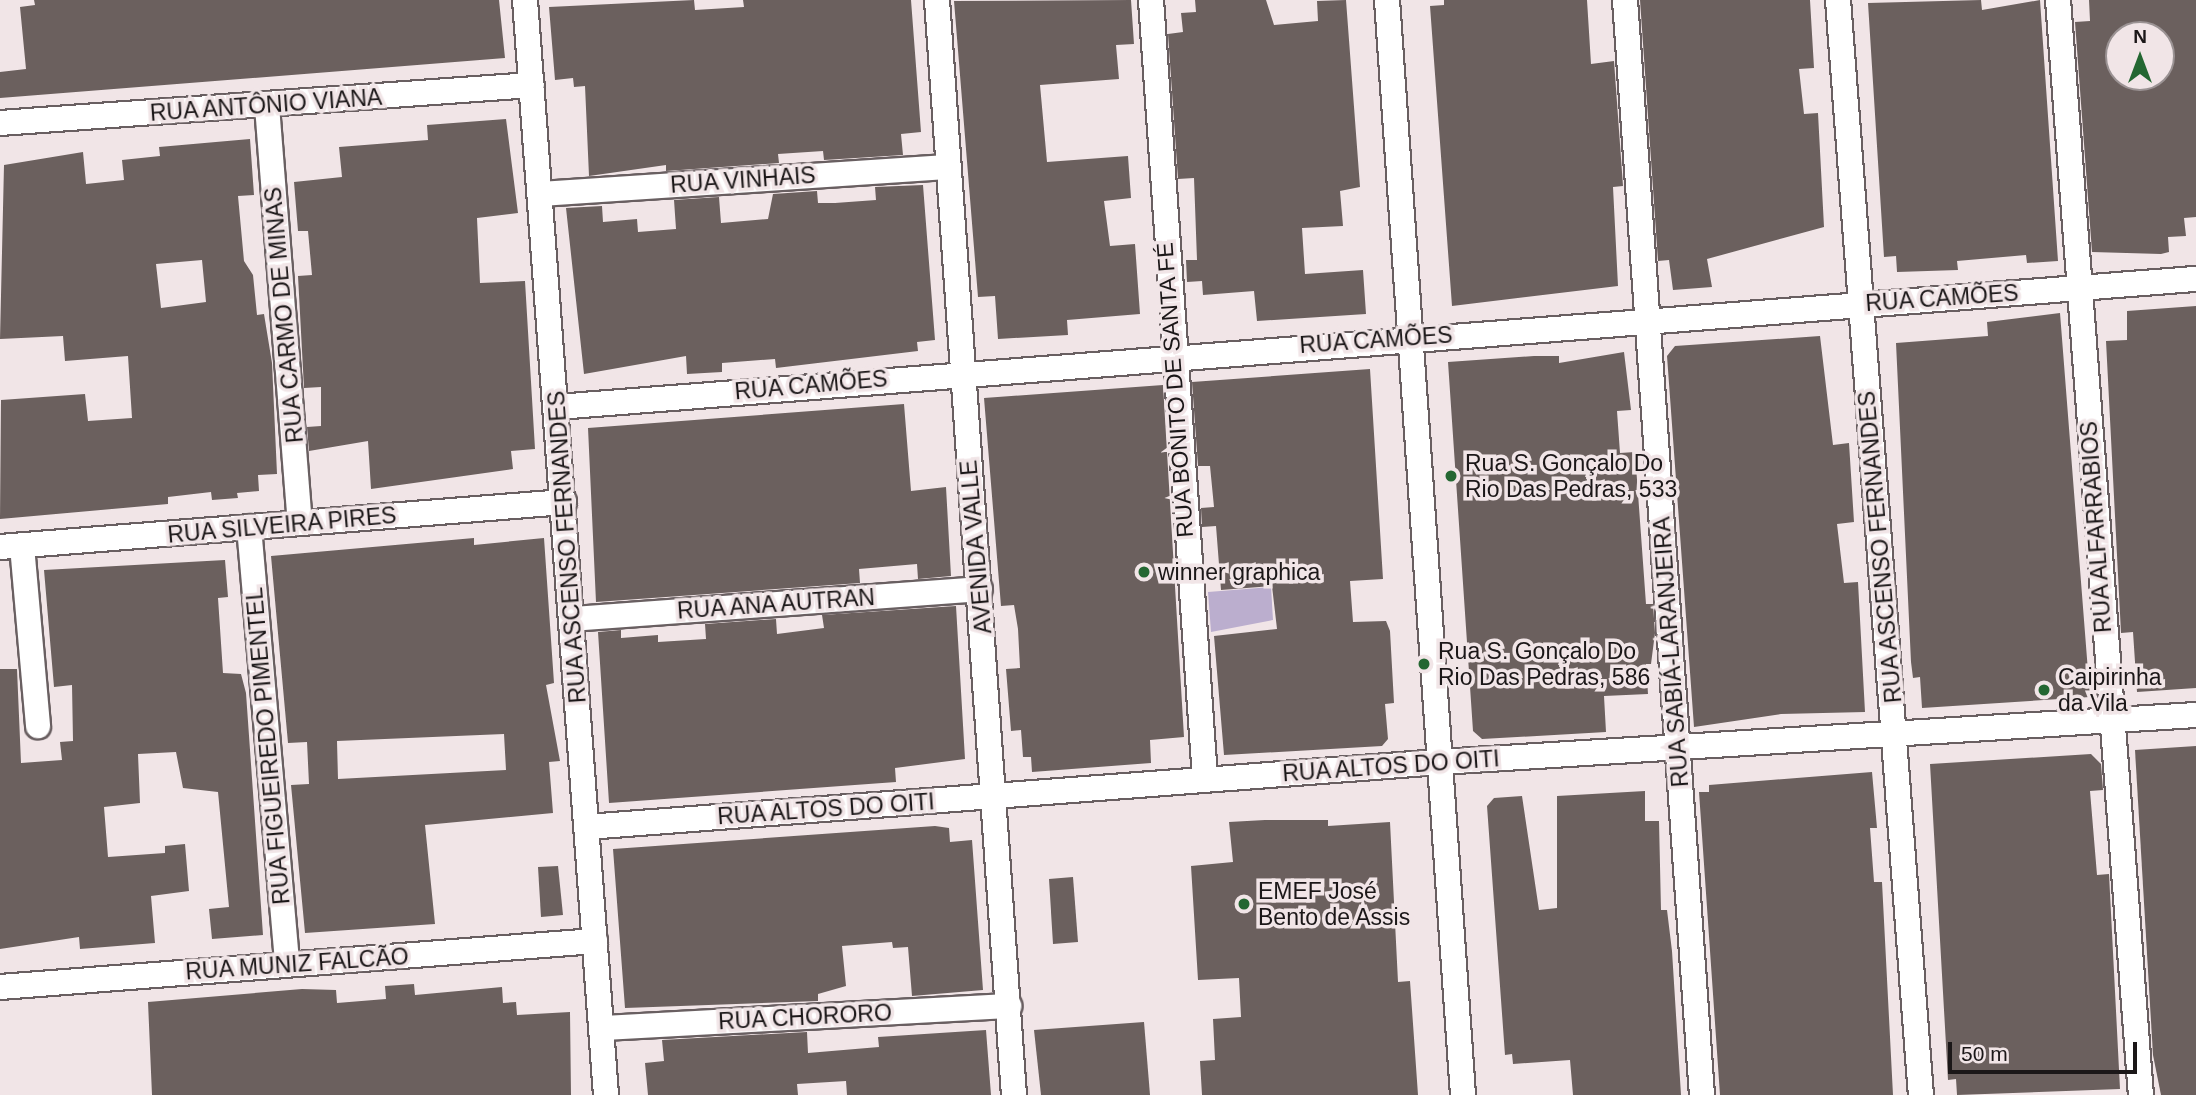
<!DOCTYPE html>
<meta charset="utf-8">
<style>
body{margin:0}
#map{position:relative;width:2196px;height:1095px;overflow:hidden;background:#f1e5e7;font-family:Arial,sans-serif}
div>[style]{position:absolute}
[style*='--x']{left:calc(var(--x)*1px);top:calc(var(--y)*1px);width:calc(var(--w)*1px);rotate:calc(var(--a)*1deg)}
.water>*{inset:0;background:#bbaece}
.building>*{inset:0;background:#6b605e}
.roads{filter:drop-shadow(2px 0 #695f61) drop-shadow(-2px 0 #695f61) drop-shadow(0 2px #695f61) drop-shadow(0 -2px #695f61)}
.street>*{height:24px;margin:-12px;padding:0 12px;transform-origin:12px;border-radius:12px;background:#fff}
.dots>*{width:19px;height:19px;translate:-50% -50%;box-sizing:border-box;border:4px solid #f1e5e7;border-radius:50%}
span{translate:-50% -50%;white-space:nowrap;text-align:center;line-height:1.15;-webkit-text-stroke:7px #f1e5e7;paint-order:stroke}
.street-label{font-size:23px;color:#1b1718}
.poi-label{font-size:23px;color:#1b1718}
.left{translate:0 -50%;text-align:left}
.north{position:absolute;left:2105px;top:21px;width:70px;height:70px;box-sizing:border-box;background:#f1e5e7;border:2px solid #9b9394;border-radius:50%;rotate:0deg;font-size:19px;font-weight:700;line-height:28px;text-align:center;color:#1b1718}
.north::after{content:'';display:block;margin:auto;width:24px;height:32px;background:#246732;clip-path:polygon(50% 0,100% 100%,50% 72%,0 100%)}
.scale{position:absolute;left:1948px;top:1042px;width:189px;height:32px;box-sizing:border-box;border:4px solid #1b1718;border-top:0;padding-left:9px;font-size:21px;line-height:24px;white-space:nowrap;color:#1b1718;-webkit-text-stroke:5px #f1e5e7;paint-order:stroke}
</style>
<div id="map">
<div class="water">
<i style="clip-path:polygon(1271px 587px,1273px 620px,1211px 632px,1208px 592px)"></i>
</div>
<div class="building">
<i style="clip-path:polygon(34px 0,499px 0,505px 58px,0 98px,0 72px,26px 69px,20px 7px,35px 5px)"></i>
<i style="clip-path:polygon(694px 0,695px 10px,744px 7px,743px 0,911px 0,921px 132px,901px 134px,903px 155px,824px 160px,823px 151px,778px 154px,779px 163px,666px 171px,666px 165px,589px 176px,585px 86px,574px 87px,573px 78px,555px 80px,549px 7px)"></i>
<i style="clip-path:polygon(1131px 0,1134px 44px,1116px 45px,1119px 79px,1040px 85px,1047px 162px,1128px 156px,1131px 198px,1104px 201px,1110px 246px,1135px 244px,1140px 314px,1067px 320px,1068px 335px,998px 339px,995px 296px,978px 297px,954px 1px)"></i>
<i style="clip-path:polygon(1195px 0,1266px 0,1274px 25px,1318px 21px,1317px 1px,1346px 0,1360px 187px,1340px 191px,1343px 226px,1302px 228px,1305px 274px,1363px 270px,1366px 314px,1257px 321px,1254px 291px,1203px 295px,1202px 281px,1187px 282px,1186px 260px,1197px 260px,1194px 178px,1178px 179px,1168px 34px,1183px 32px,1181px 13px,1196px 12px)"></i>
<i style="clip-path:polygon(1444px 0,1587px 0,1591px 64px,1614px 61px,1623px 186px,1613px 187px,1618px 286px,1452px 306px,1430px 6px,1444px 5px)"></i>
<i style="clip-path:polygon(1640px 0,1810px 0,1814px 68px,1799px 69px,1804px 114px,1818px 113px,1824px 227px,1707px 259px,1712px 287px,1673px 290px,1669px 260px,1658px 261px)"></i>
<i style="clip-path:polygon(1981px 0,1982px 10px,2040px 0,2058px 261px,2027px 263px,2026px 255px,1957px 261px,1958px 270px,1897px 272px,1896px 256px,1884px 257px,1868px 3px)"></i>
<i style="clip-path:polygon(evenodd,2089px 0,2196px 0,2196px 217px,2184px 218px,2186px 236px,2168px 237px,2169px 252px,2161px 254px,2092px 252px,2075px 22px,2090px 21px,2089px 0,2119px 35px,2161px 35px,2161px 77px,2119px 77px,2119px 35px)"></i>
<i style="clip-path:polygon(506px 119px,518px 213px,477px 218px,480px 283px,525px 281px,535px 449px,511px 451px,513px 469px,371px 489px,368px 441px,309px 451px,307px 427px,321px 426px,321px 387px,304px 388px,298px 276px,312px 275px,308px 231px,298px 231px,294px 182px,342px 177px,339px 147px,428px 140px,427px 125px)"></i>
<i style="clip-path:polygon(evenodd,250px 139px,254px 195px,238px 196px,244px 261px,253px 275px,257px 315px,264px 314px,272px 363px,277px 474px,258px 475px,259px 491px,237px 493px,238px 498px,212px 500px,211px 492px,168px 497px,168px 504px,0 519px,1px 400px,85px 394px,88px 421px,132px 418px,128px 356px,65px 361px,63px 336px,0 339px,4px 165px,83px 152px,86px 184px,124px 180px,122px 160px,160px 156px,159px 147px,250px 139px,202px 260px,206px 302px,161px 308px,156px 264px,202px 260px)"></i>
<i style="clip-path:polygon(923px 185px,935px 340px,917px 342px,918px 351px,776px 368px,775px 359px,722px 363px,722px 372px,687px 374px,686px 356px,584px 374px,566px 208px,602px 206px,603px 222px,637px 219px,638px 232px,676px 229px,674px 200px,719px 197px,721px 223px,768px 219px,773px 194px,817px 191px,818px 203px,835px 203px,876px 200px,875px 187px)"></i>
<i style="clip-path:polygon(2196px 306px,2196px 688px,2137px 692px,2133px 632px,2121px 633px,2106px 341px,2127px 340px,2127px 311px)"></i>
<i style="clip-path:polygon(2060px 313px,2090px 697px,1922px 708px,1920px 677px,1913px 678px,1911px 662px,1896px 343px,1988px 336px,1987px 322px)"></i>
<i style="clip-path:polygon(1820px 336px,1833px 445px,1849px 443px,1854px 522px,1837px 524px,1844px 583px,1858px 582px,1865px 712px,1781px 714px,1694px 727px,1667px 356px,1675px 346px)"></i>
<i style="clip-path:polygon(1624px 352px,1631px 410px,1617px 411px,1620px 453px,1635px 452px,1646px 604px,1653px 604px,1655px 633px,1651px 664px,1646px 664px,1648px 694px,1604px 696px,1606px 732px,1482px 739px,1473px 731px,1448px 362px,1534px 356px,1559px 356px,1559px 363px)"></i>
<i style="clip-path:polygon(1370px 369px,1383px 579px,1350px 581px,1353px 622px,1386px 621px,1390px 631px,1394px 703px,1385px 704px,1388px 739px,1382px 746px,1224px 755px,1214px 636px,1277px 629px,1272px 586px,1221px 590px,1216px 526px,1202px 527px,1201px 508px,1214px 507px,1210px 466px,1198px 466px,1192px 382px)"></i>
<i style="clip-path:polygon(1163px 385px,1184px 737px,1150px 740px,1151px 763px,1032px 772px,1031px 757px,1023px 757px,1021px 730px,1011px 731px,1006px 669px,1020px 668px,1018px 629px,1014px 605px,1001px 606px,984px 398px)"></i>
<i style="clip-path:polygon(904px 404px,911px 491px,946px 487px,951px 576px,918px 579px,917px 564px,859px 569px,860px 583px,596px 602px,588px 428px)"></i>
<i style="clip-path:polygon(evenodd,474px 538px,474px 545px,544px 538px,554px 683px,546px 685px,560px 761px,549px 762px,553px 813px,425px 825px,435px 924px,305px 933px,291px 785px,309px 784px,307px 742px,288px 743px,271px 556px,474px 538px,504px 734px,506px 770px,338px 779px,337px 741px,504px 734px)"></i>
<i style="clip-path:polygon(225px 560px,228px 597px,218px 598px,223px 673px,241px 674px,246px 693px,263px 935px,212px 939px,209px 909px,229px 907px,218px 792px,183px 788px,176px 752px,138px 754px,140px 803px,104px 807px,108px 857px,165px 853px,165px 846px,185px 844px,189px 891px,151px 896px,155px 943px,80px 949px,79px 937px,0 949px,0 669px,17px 669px,21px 763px,62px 760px,60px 742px,73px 741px,72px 685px,54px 687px,44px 570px)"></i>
<i style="clip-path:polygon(956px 606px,965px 759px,895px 768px,896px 782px,609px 803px,598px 632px,621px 630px,621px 638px,658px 635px,658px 642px,706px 639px,705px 624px,776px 619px,777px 634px,824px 628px,822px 615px)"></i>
<i style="clip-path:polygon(2196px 746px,2196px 1095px,2161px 1095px,2153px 1055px,2135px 750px)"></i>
<i style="clip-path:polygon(2091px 754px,2101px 764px,2103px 790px,2090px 791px,2097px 875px,2109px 874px,2120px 1089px,1957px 1095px,1956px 1079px,1948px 1080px,1930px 764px)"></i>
<i style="clip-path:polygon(1872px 772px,1877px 828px,1870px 828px,1874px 882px,1882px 882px,1893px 1095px,1720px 1095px,1699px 792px,1709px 792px,1709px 785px)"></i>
<i style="clip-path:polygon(1645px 791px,1645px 821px,1659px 821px,1661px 910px,1667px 910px,1672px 951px,1681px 1095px,1573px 1095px,1570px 1060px,1513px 1064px,1512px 1054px,1505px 1055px,1487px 806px,1494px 798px,1522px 796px,1539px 910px,1557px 908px,1557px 796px)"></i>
<i style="clip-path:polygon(1265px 820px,1328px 820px,1328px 826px,1390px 822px,1398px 982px,1410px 981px,1418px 1095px,1202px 1095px,1200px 1061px,1215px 1060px,1213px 1019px,1241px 1017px,1239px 978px,1198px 980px,1191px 866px,1233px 862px,1229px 822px)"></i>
<i style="clip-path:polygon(935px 826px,949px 828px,950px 842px,972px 840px,983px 990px,912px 996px,908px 947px,893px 948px,892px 942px,842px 946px,846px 986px,818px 994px,818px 1001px,625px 1008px,613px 849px)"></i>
<i style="clip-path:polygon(558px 866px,563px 915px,541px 917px,538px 867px)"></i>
<i style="clip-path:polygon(1073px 877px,1078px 942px,1053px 944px,1049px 879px)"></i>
<i style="clip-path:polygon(414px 984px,415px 995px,502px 987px,503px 1003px,516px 1002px,517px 1015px,570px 1012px,571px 1095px,152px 1095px,148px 1002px,302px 989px,336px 990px,337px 1003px,386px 999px,385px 986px)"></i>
<i style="clip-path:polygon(1144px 1022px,1150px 1095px,1041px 1095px,1034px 1030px)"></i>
<i style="clip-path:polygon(986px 1030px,991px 1095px,847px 1095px,846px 1081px,797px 1084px,798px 1095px,648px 1095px,645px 1063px,664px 1061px,662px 1040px,807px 1032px,808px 1053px,879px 1047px,878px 1037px)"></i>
</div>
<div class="roads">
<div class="street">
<i style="--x:525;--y:0;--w:1098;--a:85.77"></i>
<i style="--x:937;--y:0;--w:1098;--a:85.98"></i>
<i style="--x:1151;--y:0;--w:781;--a:86.03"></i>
<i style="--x:1387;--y:0;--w:1098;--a:86.03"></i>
<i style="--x:1625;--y:0;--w:1098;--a:85.98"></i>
<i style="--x:1838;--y:0;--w:1098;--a:85.67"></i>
<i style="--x:2058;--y:0;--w:1098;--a:85.67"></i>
<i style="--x:267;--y:106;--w:418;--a:85.5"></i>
<i style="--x:0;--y:123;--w:533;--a:-4.09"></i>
<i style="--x:541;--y:194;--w:406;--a:-3.8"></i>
<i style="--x:557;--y:407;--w:1644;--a:-4.47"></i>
<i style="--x:249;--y:527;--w:439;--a:85"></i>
<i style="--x:22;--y:546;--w:181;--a:84.9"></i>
<i style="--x:0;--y:547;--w:566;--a:-4.56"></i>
<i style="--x:572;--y:619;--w:409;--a:-4.2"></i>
<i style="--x:587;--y:827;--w:855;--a:-4.36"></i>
<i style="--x:1440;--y:762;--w:757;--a:-3.56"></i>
<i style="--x:0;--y:987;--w:597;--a:-4.42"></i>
<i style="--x:602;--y:1028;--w:408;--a:-3.1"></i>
</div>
</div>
<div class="dots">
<i style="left:1451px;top:476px;background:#246732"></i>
<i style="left:1144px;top:572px;background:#246732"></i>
<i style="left:1424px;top:664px;background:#246732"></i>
<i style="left:2044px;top:690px;background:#246732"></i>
<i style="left:1244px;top:904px;background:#246732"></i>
</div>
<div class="street-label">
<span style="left:266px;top:105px;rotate:-4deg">RUA ANTÔNIO VIANA</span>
<span style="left:743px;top:180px;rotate:-4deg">RUA VINHAIS</span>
<span style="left:1942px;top:298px;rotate:-4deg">RUA CAMÕES</span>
<span style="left:284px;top:315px;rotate:-95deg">RUA CARMO DE MINAS</span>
<span style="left:1376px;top:340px;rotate:-4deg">RUA CAMÕES</span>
<span style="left:811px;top:385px;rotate:-5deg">RUA CAMÕES</span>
<span style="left:1175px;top:390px;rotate:-94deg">RUA BONITO DE SANTA FÉ</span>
<span style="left:282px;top:525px;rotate:-5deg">RUA SILVEIRA PIRES</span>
<span style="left:2096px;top:527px;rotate:-94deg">RUA ALFARRABIOS</span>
<span style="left:567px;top:547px;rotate:-94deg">RUA ASCENSO FERNANDES</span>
<span style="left:976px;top:547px;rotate:-95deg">AVENIDA VALLE</span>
<span style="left:1880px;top:547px;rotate:-95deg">RUA ASCENSO FERNANDES</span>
<span style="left:776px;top:604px;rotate:-4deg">RUA ANA AUTRAN</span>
<span style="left:1671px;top:652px;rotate:-94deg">RUA SABIÁ-LARANJEIRA</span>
<span style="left:268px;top:746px;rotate:-95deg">RUA FIGUEIREDO PIMENTEL</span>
<span style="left:1391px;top:766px;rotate:-4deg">RUA ALTOS DO OITI</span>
<span style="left:826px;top:809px;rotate:-4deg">RUA ALTOS DO OITI</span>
<span style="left:297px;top:964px;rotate:-4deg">RUA MUNIZ FALCÃO</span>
<span style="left:805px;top:1017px;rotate:-3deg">RUA CHORORO</span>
</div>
<div class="poi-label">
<span class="left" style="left:1465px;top:476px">Rua S. Gonçalo Do<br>Rio Das Pedras, 533</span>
<span class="left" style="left:1158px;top:572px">winner graphica</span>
<span class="left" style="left:1438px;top:664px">Rua S. Gonçalo Do<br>Rio Das Pedras, 586</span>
<span class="left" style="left:2058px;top:690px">Caipirinha<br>da Vila</span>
<span class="left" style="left:1258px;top:904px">EMEF José<br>Bento de Assis</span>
</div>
<div class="north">N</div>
<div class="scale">50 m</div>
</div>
